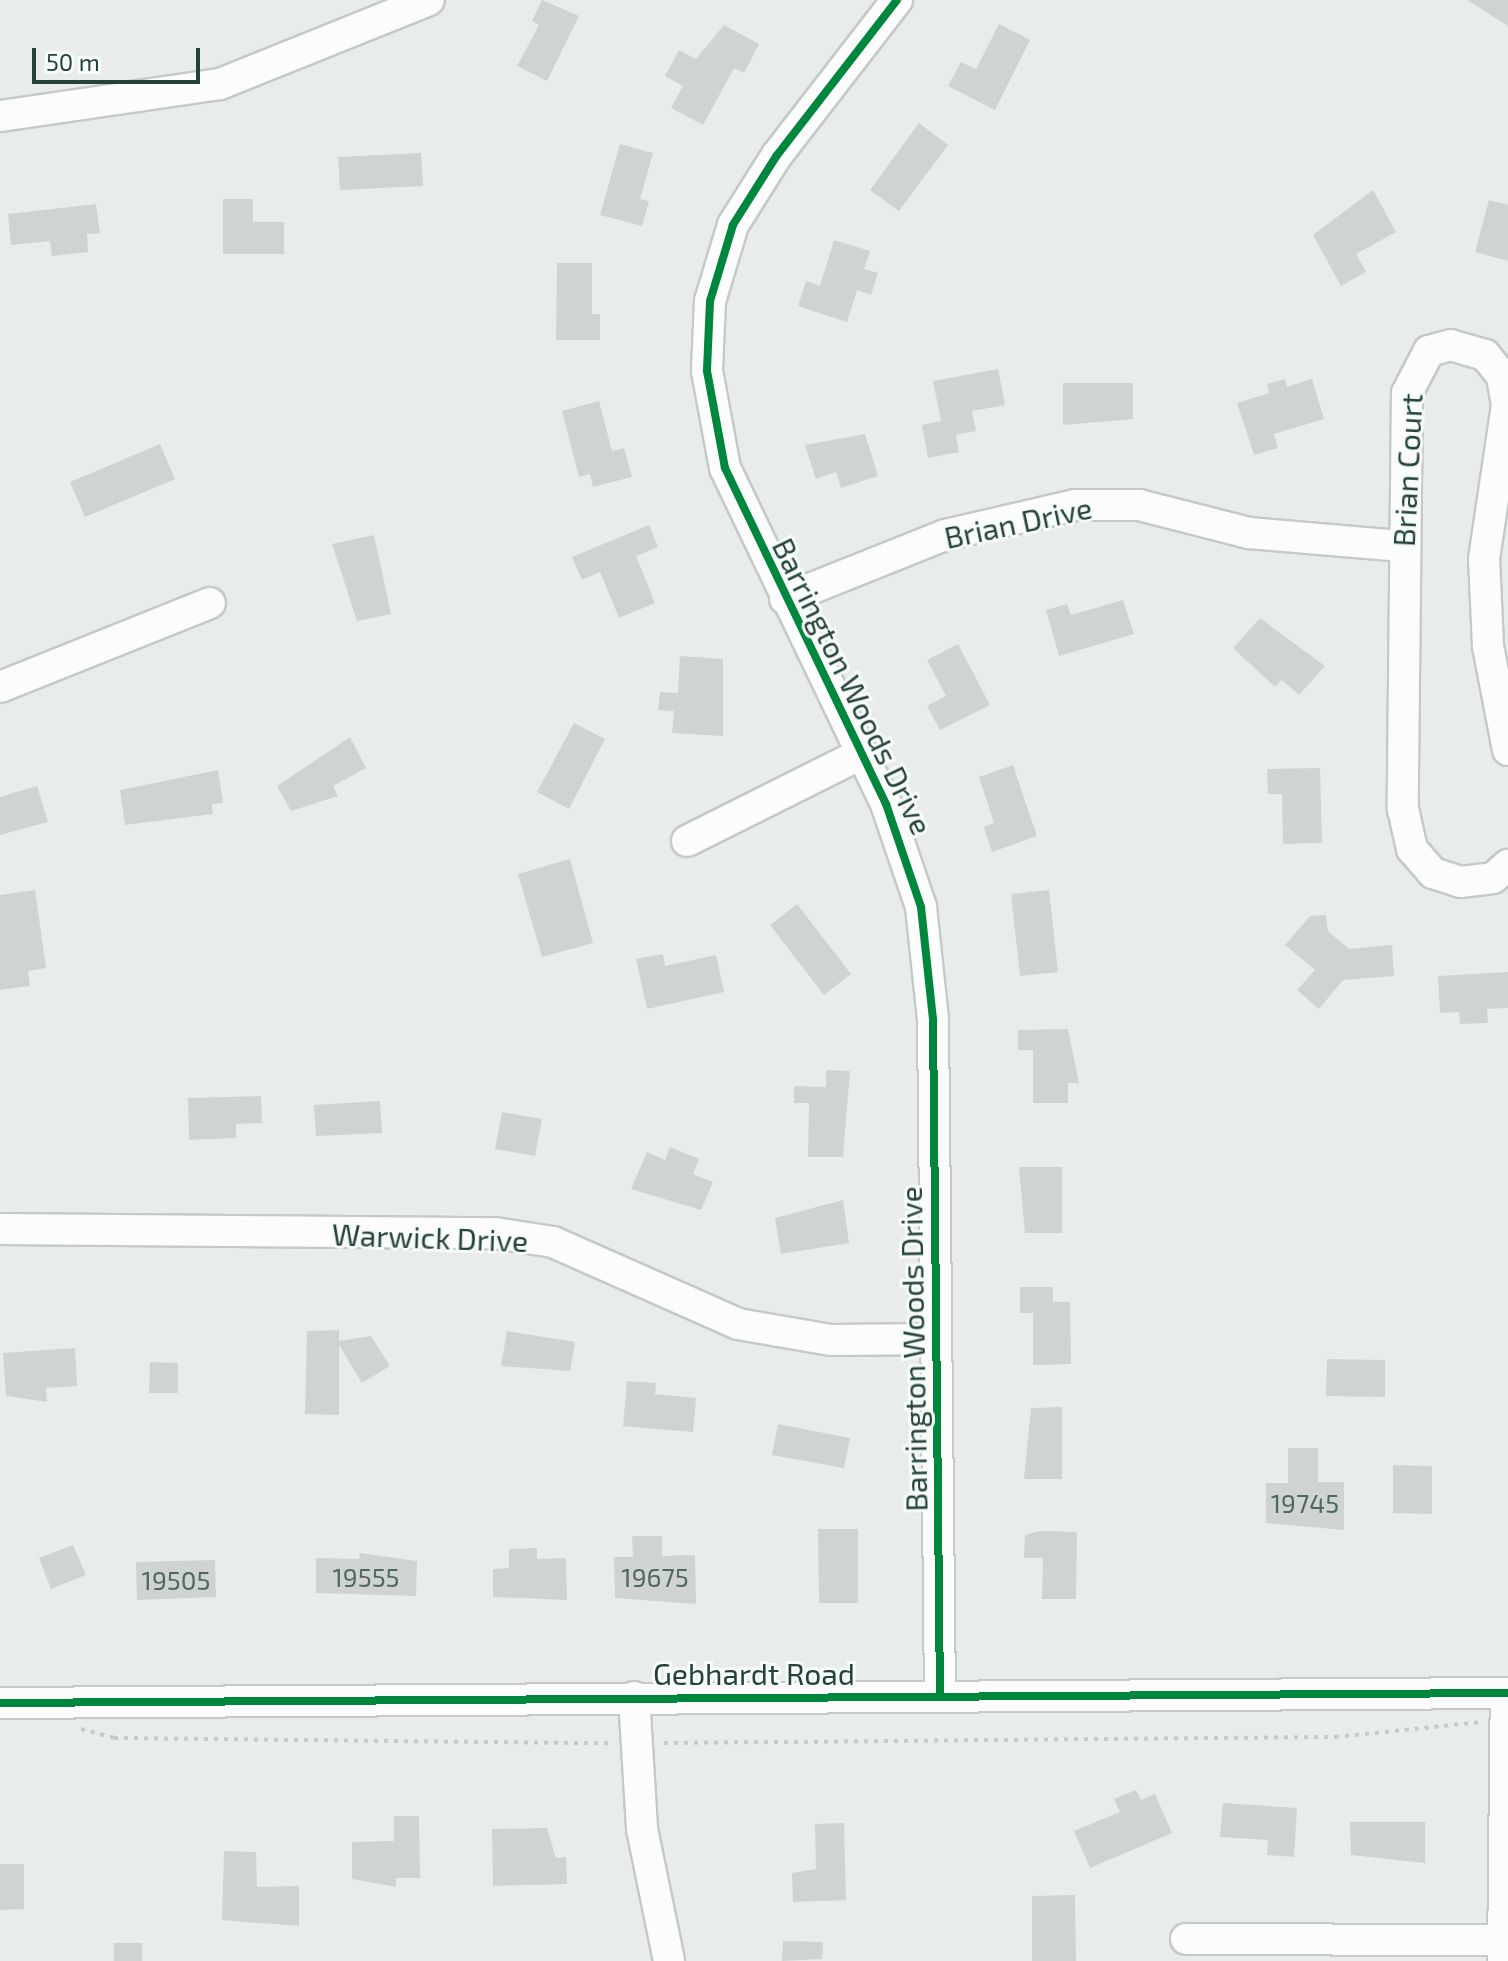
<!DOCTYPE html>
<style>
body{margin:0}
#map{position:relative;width:1508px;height:1961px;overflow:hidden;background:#e8edeb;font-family:"Exo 2",sans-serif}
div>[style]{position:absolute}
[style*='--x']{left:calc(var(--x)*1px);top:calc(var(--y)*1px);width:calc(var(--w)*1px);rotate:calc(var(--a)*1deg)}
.building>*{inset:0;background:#cfd4d2}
.path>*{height:4px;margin-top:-2px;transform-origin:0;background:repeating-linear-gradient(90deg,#c3ccca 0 4px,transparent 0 10px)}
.roads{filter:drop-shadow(2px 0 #c5cac8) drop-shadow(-2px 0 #c5cac8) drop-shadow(0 2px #c5cac8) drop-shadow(0 -2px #c5cac8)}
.minor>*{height:30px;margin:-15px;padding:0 15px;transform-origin:15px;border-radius:15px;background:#fcfcfc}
.cycleway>*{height:8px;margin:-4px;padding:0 4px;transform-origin:4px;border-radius:4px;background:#00873e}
span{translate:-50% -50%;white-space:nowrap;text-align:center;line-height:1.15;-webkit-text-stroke:6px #f7fbf9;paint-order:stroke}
.number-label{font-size:26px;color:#506761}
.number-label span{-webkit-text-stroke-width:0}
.street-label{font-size:30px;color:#24423a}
.scale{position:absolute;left:32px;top:48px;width:168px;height:36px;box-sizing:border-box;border:4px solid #24423a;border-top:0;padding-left:10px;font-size:24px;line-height:28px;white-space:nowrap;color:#24423a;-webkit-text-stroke:6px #f7fbf9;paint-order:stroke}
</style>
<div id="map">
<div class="building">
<i style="clip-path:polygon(542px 0,579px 16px,547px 81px,517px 66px,539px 25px,532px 21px)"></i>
<i style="clip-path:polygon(1467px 0,1508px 0,1508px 26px)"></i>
<i style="clip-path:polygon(999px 24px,1030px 40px,995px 110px,948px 86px,961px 62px,976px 69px)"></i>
<i style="clip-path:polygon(724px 25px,759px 44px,744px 73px,734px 68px,703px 125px,671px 108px,683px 86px,665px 76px,679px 50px,696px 59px)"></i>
<i style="clip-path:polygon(919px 123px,948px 145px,899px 211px,870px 190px)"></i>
<i style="clip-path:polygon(620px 144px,653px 153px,640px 199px,649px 201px,642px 226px,600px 215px)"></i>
<i style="clip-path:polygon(421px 153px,423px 186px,340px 190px,338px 157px)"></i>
<i style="clip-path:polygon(1373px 190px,1396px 232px,1356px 254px,1366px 272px,1341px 286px,1313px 235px)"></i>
<i style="clip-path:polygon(223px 199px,253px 199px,253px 222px,284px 222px,284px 254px,223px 254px)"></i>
<i style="clip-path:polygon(1489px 200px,1508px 205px,1508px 261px,1475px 252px)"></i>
<i style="clip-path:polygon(96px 204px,100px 233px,87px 234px,88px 252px,52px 256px,50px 241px,11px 245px,8px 214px)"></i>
<i style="clip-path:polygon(834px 240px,870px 251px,864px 269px,878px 273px,871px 295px,857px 290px,847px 322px,798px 306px,806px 281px,820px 286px)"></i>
<i style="clip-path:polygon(557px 263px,592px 263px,592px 314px,600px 314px,600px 340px,556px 340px)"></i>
<i style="clip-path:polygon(998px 369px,1005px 405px,972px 411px,976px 431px,956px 435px,959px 452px,928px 458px,922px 425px,941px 421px,933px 381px)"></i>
<i style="clip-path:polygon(1285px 379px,1287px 387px,1312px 379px,1324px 419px,1274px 434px,1278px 448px,1254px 455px,1237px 403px,1269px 393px,1267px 384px)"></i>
<i style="clip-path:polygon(1063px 383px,1133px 383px,1133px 419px,1063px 425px)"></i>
<i style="clip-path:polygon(599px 401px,612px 451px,624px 448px,632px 477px,593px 487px,590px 474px,579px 477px,562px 411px)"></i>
<i style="clip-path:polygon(865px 434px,878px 476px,841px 488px,836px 472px,816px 479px,805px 445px)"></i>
<i style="clip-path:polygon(160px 444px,175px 479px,85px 517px,70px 482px)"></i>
<i style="clip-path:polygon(649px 525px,658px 547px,636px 556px,655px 603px,619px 618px,600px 572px,582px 580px,572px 557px)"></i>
<i style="clip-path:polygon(374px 535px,391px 614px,357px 621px,332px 544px)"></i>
<i style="clip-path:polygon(1123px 600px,1134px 634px,1059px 656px,1046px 610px,1067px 604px,1071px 615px)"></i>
<i style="clip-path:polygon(1260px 618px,1325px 666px,1299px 695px,1282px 680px,1275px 687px,1233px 648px)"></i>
<i style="clip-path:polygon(958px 644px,990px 705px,940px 730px,927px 706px,946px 696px,927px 660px)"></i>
<i style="clip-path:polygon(680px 656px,723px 659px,723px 736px,672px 733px,674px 711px,658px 710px,660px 692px,678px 693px)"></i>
<i style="clip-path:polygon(574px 723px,605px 739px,569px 809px,537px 792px)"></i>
<i style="clip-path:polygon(350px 737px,366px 768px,333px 786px,338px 796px,291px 811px,277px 786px)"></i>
<i style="clip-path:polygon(1013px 765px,1037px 836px,992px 852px,984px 827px,994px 823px,979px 777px)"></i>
<i style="clip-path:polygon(1320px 768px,1322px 843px,1283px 844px,1282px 794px,1268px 794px,1267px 769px)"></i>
<i style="clip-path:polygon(218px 770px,223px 803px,212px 804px,213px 814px,125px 825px,120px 790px)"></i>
<i style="clip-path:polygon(37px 786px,48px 822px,0 835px,0 797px)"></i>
<i style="clip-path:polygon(570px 859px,593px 943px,542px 957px,518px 874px)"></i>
<i style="clip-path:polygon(35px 890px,46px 968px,28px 971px,30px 986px,0 990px,0 895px)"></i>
<i style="clip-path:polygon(1049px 890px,1058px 972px,1020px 976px,1011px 894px)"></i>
<i style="clip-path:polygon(797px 904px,851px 974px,824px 995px,770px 925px)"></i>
<i style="clip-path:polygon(1326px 915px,1328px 931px,1349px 949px,1392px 945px,1394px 976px,1343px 980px,1319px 1009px,1297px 990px,1315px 970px,1285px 945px,1310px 916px)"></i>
<i style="clip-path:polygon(663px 954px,665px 966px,716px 955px,724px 992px,647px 1009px,636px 959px)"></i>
<i style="clip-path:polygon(1508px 972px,1508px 1008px,1487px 1009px,1488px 1023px,1460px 1024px,1459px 1012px,1440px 1013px,1438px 976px)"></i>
<i style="clip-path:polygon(1068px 1029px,1079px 1083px,1068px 1083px,1068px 1103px,1033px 1103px,1033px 1050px,1018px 1050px,1018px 1030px)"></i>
<i style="clip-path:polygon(826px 1070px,850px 1071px,843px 1157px,808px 1157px,809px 1103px,794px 1103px,794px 1086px,826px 1087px)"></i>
<i style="clip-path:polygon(261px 1096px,262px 1123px,236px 1124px,236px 1138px,189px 1140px,188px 1098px)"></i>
<i style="clip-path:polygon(380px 1101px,382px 1133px,316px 1136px,314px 1105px)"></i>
<i style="clip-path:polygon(502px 1112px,542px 1119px,535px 1156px,495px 1149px)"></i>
<i style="clip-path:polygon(670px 1147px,699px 1159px,693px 1174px,713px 1182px,701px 1210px,631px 1189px,647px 1152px,665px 1160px)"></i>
<i style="clip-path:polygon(1019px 1167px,1062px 1167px,1062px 1233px,1025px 1233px)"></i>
<i style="clip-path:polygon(843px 1200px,849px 1243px,781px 1254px,775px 1218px)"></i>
<i style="clip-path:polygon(1020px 1287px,1053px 1287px,1053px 1302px,1070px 1302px,1071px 1364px,1033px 1365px,1033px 1313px,1020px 1313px)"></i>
<i style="clip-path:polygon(339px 1330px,339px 1341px,371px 1336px,390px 1366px,362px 1383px,339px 1345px,339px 1415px,305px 1414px,307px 1331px)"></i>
<i style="clip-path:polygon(507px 1331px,575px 1342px,570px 1371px,501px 1366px)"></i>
<i style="clip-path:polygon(75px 1348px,77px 1386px,46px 1388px,47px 1402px,6px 1396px,3px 1353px)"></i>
<i style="clip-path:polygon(1327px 1359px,1385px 1360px,1385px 1397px,1326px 1396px)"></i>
<i style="clip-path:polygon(150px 1362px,178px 1363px,178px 1393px,149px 1393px)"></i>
<i style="clip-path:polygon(627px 1381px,656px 1383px,655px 1394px,696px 1398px,693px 1432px,623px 1426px)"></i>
<i style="clip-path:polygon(1062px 1407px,1062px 1479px,1024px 1479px,1031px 1408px)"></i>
<i style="clip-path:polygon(778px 1424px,850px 1438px,844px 1468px,772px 1455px)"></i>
<i style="clip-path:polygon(1288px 1448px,1318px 1448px,1318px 1482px,1344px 1482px,1344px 1530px,1266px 1523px,1266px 1483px,1288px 1483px)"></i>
<i style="clip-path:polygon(1393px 1465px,1432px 1466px,1432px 1514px,1393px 1513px)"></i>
<i style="clip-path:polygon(818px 1529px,858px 1529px,858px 1603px,819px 1603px)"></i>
<i style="clip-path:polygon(1040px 1531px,1077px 1532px,1076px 1599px,1042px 1599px,1043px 1558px,1024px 1558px,1025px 1535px)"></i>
<i style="clip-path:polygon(632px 1536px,662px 1536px,662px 1556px,695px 1555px,696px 1604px,615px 1598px,614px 1557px,633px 1557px)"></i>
<i style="clip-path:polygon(73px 1545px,86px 1575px,51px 1589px,39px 1558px)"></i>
<i style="clip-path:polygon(537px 1548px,537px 1559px,566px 1558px,567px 1600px,493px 1597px,493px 1569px,509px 1568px,509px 1549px)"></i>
<i style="clip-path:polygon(360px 1553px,417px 1561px,416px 1596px,316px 1593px,316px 1558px,359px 1559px)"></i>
<i style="clip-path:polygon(215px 1560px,216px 1597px,137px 1600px,136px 1562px)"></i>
<i style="clip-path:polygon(1136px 1790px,1141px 1800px,1155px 1794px,1172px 1833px,1090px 1868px,1074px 1831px,1120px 1812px,1114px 1799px)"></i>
<i style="clip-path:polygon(1223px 1803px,1297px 1808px,1294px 1857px,1267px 1855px,1268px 1840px,1220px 1837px)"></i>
<i style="clip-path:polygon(394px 1816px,419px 1816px,420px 1878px,396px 1878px,396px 1887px,352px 1879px,352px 1842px,394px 1841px)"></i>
<i style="clip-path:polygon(1350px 1822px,1425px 1822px,1425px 1863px,1351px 1855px)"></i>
<i style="clip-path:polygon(844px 1823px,846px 1900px,793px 1902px,792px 1873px,816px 1869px,815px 1824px)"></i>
<i style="clip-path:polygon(547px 1828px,556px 1858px,566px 1857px,567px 1884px,493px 1886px,492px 1829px)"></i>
<i style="clip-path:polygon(224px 1851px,256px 1852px,257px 1887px,299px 1886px,299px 1926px,222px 1920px)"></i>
<i style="clip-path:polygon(0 1864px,24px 1864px,24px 1909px,0 1910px)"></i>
<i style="clip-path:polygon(1075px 1895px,1076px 1961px,1032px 1961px,1032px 1896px)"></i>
<i style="clip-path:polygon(783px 1941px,823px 1942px,822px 1959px,782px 1961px)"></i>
<i style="clip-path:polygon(114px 1943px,142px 1943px,142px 1961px,114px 1961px)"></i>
</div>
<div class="path">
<i style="--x:81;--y:1729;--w:34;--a:15"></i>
<i style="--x:114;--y:1738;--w:497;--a:0.6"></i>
<i style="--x:664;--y:1743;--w:671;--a:-0.51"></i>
<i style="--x:1335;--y:1737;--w:148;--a:-5.8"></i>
</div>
<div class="roads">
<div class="minor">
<i style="--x:897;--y:0;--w:196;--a:127.7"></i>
<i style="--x:777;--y:155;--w:83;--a:122.2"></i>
<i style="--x:733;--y:225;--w:79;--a:106.8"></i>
<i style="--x:710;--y:301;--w:70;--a:92.5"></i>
<i style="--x:707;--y:371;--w:99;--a:79.5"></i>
<i style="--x:725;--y:468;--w:373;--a:64.4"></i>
<i style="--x:886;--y:804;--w:109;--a:71.2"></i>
<i style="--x:921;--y:907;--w:114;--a:83.9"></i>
<i style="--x:933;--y:1020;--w:676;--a:89.41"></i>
<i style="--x:0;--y:116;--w:222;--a:-8.3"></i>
<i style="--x:220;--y:84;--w:225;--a:-21.9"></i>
<i style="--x:785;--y:599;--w:172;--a:-21.8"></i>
<i style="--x:945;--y:535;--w:133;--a:-13"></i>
<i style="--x:1075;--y:505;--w:64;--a:0"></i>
<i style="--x:1139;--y:505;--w:114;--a:14.3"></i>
<i style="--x:1249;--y:533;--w:154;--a:4.9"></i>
<i style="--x:0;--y:687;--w:226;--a:-21.8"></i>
<i style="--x:1508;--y:750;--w:106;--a:-100.9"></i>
<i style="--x:1488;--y:646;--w:87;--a:-92.6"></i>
<i style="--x:1484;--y:559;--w:156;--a:-81.5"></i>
<i style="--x:1507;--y:405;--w:29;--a:-100"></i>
<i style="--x:1502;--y:376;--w:27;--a:-129"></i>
<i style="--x:1485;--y:355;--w:35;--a:-164"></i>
<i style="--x:1451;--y:345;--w:23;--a:165"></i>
<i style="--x:1429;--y:351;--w:47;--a:117.6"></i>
<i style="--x:1407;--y:393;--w:416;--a:90.6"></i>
<i style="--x:1403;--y:809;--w:41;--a:77.3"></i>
<i style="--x:1412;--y:849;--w:32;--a:49"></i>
<i style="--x:1433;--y:873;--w:29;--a:18"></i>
<i style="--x:1461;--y:882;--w:32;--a:-7"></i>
<i style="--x:1493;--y:878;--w:20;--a:-41"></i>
<i style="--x:687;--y:841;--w:195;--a:-26.6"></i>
<i style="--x:0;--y:1229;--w:495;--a:0.5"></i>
<i style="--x:495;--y:1233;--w:59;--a:8.8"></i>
<i style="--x:553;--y:1242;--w:202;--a:23.9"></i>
<i style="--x:738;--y:1324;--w:94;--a:9.8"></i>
<i style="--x:831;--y:1340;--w:105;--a:-0.5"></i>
<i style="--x:634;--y:1697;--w:132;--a:86.5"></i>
<i style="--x:642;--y:1829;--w:135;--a:78.4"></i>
<i style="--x:0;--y:1703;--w:1508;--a:-0.38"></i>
<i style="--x:1186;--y:1939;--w:317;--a:0.2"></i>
<i style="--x:1503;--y:1961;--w:268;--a:-89.4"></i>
</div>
</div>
<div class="cycleway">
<i style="--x:897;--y:0;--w:196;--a:127.7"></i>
<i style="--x:777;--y:155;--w:83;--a:122.2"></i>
<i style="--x:733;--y:225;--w:79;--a:106.8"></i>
<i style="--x:710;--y:301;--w:70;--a:92.5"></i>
<i style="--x:707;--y:371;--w:99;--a:79.5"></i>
<i style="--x:725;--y:468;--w:373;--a:64.4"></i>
<i style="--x:886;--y:804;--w:109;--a:71.2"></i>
<i style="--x:921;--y:907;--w:114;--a:83.9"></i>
<i style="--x:933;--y:1020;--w:676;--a:89.41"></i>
<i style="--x:0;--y:1703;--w:1508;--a:-0.38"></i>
</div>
<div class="number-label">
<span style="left:1305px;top:1503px">19745</span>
<span style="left:366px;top:1577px">19555</span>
<span style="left:655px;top:1577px">19675</span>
<span style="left:176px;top:1580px">19505</span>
</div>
<div class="street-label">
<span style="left:1407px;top:470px;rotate:-87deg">Brian Court</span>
<span style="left:1018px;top:522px;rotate:-12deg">Brian Drive</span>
<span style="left:853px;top:686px;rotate:64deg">Barrington Woods Drive</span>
<span style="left:430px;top:1237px;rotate:2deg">Warwick Drive</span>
<span style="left:913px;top:1349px;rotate:-91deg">Barrington Woods Drive</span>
<span style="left:754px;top:1673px">Gebhardt Road</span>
</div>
<div class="scale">50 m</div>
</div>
